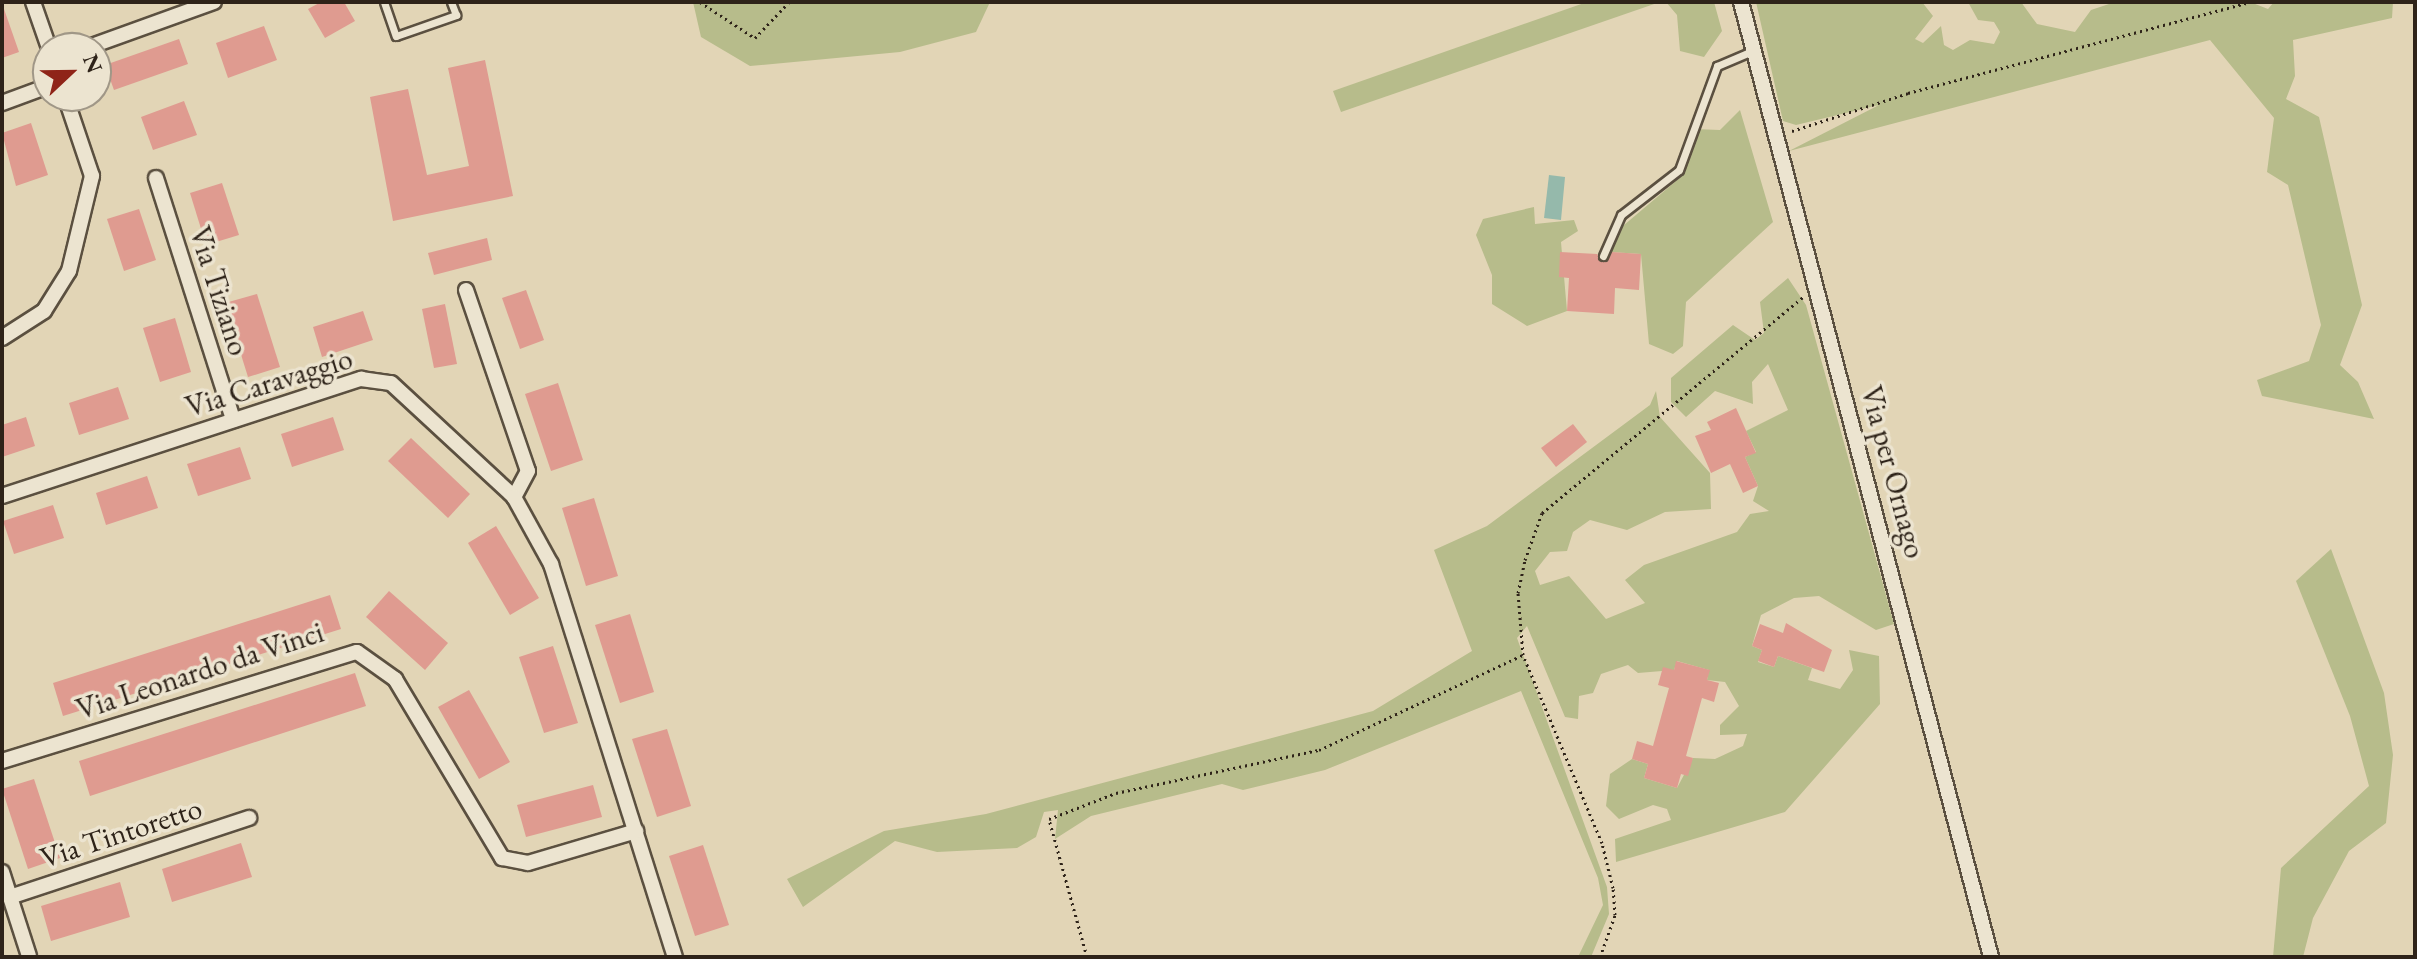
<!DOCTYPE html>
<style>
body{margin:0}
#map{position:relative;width:2417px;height:959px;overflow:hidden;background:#e2d5b6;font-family:"EB Garamond",serif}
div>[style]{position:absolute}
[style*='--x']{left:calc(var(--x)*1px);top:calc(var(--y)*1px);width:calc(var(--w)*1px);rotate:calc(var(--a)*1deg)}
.green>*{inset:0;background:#b7bc8b}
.water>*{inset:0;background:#95b9ab}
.building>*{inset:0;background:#df9b90}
.path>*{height:3px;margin-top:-1.5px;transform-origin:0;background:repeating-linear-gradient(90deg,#2e2319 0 2px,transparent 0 6px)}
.roads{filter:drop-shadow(2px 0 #5b5040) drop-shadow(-2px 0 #5b5040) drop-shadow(0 2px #5b5040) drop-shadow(0 -2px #5b5040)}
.service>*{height:7px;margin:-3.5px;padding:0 3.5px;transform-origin:3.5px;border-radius:3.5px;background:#ece4d0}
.minor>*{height:14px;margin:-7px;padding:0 7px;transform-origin:7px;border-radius:7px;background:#ece4d0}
span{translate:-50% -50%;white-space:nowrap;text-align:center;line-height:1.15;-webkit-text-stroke:7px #ece4d0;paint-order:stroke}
.street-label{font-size:30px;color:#2e2319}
.frame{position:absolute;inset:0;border:4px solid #2e2319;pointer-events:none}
.north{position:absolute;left:32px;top:32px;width:80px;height:80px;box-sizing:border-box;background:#ece4d0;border:2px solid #a09787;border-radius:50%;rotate:68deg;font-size:22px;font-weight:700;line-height:32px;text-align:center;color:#2e2319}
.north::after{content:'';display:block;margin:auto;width:28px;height:36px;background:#8f2418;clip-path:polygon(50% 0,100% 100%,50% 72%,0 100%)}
</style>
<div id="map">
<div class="green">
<i style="clip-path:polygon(693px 2px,990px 2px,976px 32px,900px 52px,750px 66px,701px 37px)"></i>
<i style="clip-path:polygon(1587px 2px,1660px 2px,1341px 112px,1333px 91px)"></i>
<i style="clip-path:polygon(1666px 2px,1714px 2px,1722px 31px,1704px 57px,1680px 51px,1677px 15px)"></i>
<i style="clip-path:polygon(1756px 2px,1922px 2px,1933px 16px,1915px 39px,1923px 43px,1941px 26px,1944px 45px,1953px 50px,1970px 40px,1994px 44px,2000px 32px,1994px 22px,1978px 20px,1968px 2px,2021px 2px,2037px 24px,2075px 32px,2091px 10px,2115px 2px,2250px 2px,2268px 9px,2274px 2px,2393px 2px,2392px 18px,2293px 40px,2295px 76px,2286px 99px,2319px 117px,2362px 305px,2340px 365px,2358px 382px,2374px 419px,2262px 396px,2257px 380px,2309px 361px,2321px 325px,2288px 185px,2267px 172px,2274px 118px,2210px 40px,1789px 151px,1879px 105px,1796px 125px,1783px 121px)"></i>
<i style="clip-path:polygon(1740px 110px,1773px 222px,1686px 302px,1683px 346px,1673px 354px,1649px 344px,1641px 254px,1611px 252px,1617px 231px,1682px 176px,1694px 129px,1720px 130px)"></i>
<i style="clip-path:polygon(1534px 207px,1535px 224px,1574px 220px,1578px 231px,1561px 242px,1567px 311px,1527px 326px,1492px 304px,1492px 275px,1476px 235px,1483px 219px)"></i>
<i style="clip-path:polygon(1788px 278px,1806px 305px,1894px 624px,1876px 630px,1819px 596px,1794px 598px,1761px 615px,1752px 646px,1762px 650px,1758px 662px,1774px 667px,1778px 656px,1812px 668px,1808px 680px,1840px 689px,1853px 670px,1849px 650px,1879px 656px,1880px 704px,1785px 812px,1616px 862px,1615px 839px,1671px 820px,1667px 809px,1653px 805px,1619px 819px,1606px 806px,1610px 774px,1632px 759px,1648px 764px,1644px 778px,1677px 788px,1693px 758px,1715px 759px,1743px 746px,1747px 734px,1720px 735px,1720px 725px,1739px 706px,1725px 682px,1707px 680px,1709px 670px,1677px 661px,1674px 670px,1638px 673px,1628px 665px,1601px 674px,1593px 693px,1579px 696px,1578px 719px,1565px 717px,1527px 626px,1517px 638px,1607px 887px,1609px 914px,1591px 957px,1578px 957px,1603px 905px,1598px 878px,1521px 691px,1325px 770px,1243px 790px,1222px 784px,1091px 816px,1055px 839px,1058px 810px,1044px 812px,1036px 837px,1017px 848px,937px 852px,895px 841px,803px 907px,787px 879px,884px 831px,986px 814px,1373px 711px,1472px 651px,1434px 550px,1487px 526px,1650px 405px,1656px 391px,1660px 417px,1710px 473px,1711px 509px,1665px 512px,1627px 530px,1590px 520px,1573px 532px,1567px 551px,1550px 552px,1535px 571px,1540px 585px,1569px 576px,1606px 619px,1645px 603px,1625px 580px,1644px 565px,1737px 532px,1750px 514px,1769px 511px,1753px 501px,1758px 486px,1745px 457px,1756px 452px,1746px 431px,1788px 410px,1768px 364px,1752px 382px,1753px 404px,1715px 391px,1686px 417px,1671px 402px,1671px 378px,1733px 325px,1755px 340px,1764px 333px,1760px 302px)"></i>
<i style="clip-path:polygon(2331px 549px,2384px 693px,2393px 755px,2386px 823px,2349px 851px,2313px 918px,2303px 957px,2273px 957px,2281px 868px,2369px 786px,2350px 716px,2296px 581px)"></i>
</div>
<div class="water">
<i style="clip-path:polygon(1549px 175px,1565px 177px,1561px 220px,1544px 218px)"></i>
</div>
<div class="building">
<i style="clip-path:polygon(321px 2px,344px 2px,355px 21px,325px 38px,308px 9px)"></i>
<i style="clip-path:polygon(4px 9px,19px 52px,2px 58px,2px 10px)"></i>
<i style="clip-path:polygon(264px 26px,277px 60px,228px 78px,216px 43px)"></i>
<i style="clip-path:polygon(179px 39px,188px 64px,114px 90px,105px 65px)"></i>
<i style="clip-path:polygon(485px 60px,513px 196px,393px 221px,370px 97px,408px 89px,427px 175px,469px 166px,448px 68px)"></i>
<i style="clip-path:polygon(184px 101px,197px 135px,153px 150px,141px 117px)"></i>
<i style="clip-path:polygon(31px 123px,48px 175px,16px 186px,2px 133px)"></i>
<i style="clip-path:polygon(222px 183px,239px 235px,206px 245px,190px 193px)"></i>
<i style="clip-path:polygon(139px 209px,156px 260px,124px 271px,107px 219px)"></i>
<i style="clip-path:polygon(487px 238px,492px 260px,434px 275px,428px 253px)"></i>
<i style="clip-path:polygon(1560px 252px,1597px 254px,1603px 262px,1612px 252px,1641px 254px,1639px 290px,1615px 288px,1614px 314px,1567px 311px,1569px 278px,1559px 277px)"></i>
<i style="clip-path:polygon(526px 290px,544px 340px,520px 349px,502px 298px)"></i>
<i style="clip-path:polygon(257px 294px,280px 367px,248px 377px,225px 303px)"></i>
<i style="clip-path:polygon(445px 304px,457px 364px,434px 368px,422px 309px)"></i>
<i style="clip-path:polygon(363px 311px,373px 340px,322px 357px,313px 327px)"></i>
<i style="clip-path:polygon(175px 318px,191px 372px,160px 382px,143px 328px)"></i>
<i style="clip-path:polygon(558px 383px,583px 460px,551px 471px,525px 394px)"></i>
<i style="clip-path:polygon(118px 387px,129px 419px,79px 435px,69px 403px)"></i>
<i style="clip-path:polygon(1736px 408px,1756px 453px,1745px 457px,1758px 486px,1743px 493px,1730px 464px,1711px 473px,1695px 436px,1711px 430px,1707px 422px)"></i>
<i style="clip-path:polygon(26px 417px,35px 446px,2px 457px,2px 425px)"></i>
<i style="clip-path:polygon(333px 417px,344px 450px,292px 467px,281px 434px)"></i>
<i style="clip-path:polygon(1573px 424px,1587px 442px,1556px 467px,1541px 448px)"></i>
<i style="clip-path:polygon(411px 438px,470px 494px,448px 518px,388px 461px)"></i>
<i style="clip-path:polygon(240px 447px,251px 479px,198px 496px,187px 464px)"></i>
<i style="clip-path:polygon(147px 476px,158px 508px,106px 525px,96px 493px)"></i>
<i style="clip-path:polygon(594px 498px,618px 576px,586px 586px,562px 508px)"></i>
<i style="clip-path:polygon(53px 505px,64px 538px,14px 554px,3px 521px)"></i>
<i style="clip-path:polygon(496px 526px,539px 598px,510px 615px,468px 543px)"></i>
<i style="clip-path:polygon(389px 591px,448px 643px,425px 670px,366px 617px)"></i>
<i style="clip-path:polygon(330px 595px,341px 629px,63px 716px,53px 683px)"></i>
<i style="clip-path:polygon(630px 614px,654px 692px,620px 703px,595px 625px)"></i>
<i style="clip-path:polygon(1786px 623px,1832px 650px,1824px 672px,1778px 656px,1774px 667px,1758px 661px,1762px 650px,1752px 646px,1760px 624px,1783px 633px)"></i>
<i style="clip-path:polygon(553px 646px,578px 723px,544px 733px,519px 657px)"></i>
<i style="clip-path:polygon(1676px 661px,1710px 670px,1707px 680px,1719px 683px,1714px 702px,1702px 698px,1686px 756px,1693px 758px,1688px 776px,1681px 774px,1677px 788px,1644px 778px,1648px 764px,1632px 759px,1637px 741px,1653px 746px,1669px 688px,1658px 685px,1663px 667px,1674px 670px)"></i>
<i style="clip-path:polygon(355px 673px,366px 706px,90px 796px,79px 761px)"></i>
<i style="clip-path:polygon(469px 690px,510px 762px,479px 779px,438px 707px)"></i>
<i style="clip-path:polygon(667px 729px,691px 806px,657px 817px,632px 739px)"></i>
<i style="clip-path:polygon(34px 779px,60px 858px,28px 869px,2px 789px)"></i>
<i style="clip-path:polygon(593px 785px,602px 817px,526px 837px,517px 805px)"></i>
<i style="clip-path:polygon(241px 843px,252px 877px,172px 902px,162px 869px)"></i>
<i style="clip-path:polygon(703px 845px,729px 925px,695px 936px,669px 856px)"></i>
<i style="clip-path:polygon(120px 882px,130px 917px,51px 941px,41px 906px)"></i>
</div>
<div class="path">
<i style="--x:700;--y:2;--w:66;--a:33.2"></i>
<i style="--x:755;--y:38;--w:50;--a:-46.6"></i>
<i style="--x:1792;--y:131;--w:122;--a:-18.1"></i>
<i style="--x:1908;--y:93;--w:354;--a:-14.9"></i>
<i style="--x:1087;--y:957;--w:143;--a:-105.4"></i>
<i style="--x:1049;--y:819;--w:72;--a:-21.2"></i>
<i style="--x:1116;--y:793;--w:208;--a:-12"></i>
<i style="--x:1319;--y:750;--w:225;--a:-25"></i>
<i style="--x:1600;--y:957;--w:45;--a:-70.3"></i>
<i style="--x:1615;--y:915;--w:27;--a:-94"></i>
<i style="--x:1613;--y:888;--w:46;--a:-103.7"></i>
<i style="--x:1602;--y:843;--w:204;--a:-112.8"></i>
<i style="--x:1523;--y:655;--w:62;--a:-94.6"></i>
<i style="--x:1518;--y:593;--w:34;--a:-78"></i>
<i style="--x:1525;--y:560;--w:50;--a:-70.1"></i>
<i style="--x:1542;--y:513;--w:339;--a:-39.6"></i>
</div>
<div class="roads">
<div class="service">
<i style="--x:384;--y:2;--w:36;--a:71"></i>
<i style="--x:396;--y:36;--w:64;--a:-19.3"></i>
<i style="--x:456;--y:15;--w:14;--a:-111"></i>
<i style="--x:1603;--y:256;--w:45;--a:-66.3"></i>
<i style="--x:1621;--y:215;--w:73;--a:-37.8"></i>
<i style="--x:1679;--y:170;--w:111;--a:-69.9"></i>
<i style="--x:1717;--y:66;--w:39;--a:-23"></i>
</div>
<div class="minor">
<i style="--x:33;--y:2;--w:49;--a:70.8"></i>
<i style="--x:1741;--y:2;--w:987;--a:75.33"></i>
<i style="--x:86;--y:48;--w:136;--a:-19.8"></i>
<i style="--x:2;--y:103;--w:49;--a:-20.3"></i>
<i style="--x:156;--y:178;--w:254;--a:72.3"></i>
<i style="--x:466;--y:290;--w:191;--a:71.1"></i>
<i style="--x:528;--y:471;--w:30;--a:118"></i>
<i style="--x:2;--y:338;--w:50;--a:-32.7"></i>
<i style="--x:44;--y:311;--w:47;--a:-58"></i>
<i style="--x:69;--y:271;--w:98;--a:-76.4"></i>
<i style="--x:92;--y:176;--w:84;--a:-108.6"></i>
<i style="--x:2;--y:496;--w:378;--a:-18.1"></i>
<i style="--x:361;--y:379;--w:30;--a:8"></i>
<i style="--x:391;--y:383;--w:168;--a:42.8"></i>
<i style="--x:514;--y:497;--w:77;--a:61.1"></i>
<i style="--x:551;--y:564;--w:412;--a:72.5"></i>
<i style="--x:2;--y:761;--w:371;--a:-17.1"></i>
<i style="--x:357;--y:652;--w:47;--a:35.4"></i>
<i style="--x:395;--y:679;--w:209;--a:59.1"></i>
<i style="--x:502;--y:858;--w:26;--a:11"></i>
<i style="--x:528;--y:863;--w:113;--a:-16.5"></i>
<i style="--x:2;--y:872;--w:88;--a:72.2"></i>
<i style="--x:10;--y:897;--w:252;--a:-18.3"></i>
</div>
</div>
<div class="street-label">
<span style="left:219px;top:291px;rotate:72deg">Via Tiziano</span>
<span style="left:269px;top:383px;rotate:-17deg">Via Caravaggio</span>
<span style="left:1893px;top:472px;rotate:75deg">Via per Ornago</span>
<span style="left:200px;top:671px;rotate:-18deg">Via Leonardo da Vinci</span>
<span style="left:121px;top:833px;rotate:-18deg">Via Tintoretto</span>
</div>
<div class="frame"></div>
<div class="north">N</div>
</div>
